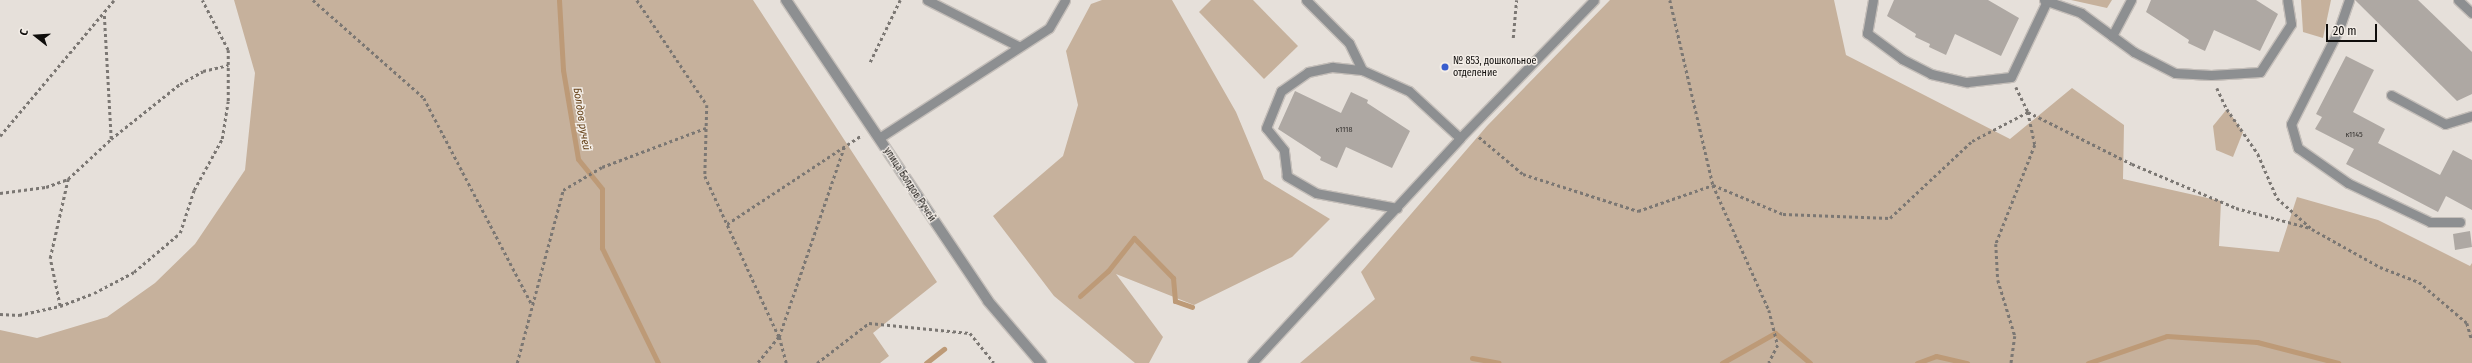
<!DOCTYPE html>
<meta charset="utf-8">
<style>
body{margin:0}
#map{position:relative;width:2472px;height:363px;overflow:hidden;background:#e6e0da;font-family:"Fira Sans Condensed",sans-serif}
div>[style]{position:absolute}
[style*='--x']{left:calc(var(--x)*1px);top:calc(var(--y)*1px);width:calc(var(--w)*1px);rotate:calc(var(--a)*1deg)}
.green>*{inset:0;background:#c6b19c}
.stream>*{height:5px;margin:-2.5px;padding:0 2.5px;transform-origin:2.5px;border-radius:2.5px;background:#bd9a77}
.building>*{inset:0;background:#aea8a3}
.path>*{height:2.5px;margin-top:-1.25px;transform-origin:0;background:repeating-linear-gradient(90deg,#7b7773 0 3px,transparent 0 6px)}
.roads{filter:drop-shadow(1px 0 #c4beb9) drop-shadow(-1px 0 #c4beb9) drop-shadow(0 1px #c4beb9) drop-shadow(0 -1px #c4beb9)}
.service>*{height:9px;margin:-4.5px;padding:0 4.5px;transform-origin:4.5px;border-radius:4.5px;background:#8d8f91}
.tertiary>*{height:10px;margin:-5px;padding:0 5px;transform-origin:5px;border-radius:5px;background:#8d8f91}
.dots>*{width:11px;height:11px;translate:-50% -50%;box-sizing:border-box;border:2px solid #f3ede7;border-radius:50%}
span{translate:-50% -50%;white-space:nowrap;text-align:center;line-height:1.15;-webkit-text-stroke:3px #f3ede7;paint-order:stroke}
.number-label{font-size:8px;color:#373431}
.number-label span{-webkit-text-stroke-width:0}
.poi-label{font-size:10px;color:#0f0d0b}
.left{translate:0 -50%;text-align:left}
.street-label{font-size:10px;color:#0f0d0b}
.water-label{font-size:11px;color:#623e14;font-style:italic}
.north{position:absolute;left:16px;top:16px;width:40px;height:40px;-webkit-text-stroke:3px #f3ede7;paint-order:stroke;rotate:287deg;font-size:11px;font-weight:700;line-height:16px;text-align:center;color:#0f0d0b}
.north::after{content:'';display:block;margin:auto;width:14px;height:18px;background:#0f0d0b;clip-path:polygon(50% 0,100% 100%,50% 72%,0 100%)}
.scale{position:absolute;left:2326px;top:24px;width:51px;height:18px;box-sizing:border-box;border:2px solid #0f0d0b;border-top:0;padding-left:5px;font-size:12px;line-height:14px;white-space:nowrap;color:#0f0d0b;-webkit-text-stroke:3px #f3ede7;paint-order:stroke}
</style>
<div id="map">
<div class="green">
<i style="clip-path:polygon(234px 0,753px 0,937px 282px,873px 333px,889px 356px,880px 363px,0 363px,0 330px,37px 338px,107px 317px,155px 283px,195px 244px,245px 170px,255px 73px)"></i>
<i style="clip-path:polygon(1102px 0,1172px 0,1236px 112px,1264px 179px,1330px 219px,1292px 257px,1194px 305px,1116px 274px,1163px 337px,1149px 363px,1135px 363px,1054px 296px,993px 216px,1063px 156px,1078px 105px,1066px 51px,1091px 4px)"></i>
<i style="clip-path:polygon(1211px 0,1253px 0,1298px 46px,1264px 79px,1199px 12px)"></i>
<i style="clip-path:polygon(1610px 0,1834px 0,1846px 55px,2010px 139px,2072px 88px,2124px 125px,2123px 179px,2221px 201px,2219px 246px,2279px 252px,2297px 197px,2378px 220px,2470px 266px,2472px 263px,2472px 363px,1300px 363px,1375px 299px,1361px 272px,1487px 126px)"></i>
<i style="clip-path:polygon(2071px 0,2112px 0,2107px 8px)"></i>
<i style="clip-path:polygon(2301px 0,2331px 0,2323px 38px,2303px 32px)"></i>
<i style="clip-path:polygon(2227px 109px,2243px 132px,2233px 157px,2216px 150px,2213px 126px)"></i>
</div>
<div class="stream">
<i style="--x:559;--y:0;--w:70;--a:86.7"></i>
<i style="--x:563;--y:70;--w:90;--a:80.4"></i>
<i style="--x:578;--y:159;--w:38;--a:51"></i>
<i style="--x:602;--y:189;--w:59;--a:90"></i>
<i style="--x:602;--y:248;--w:128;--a:64"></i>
<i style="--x:1080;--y:296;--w:38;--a:-42"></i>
<i style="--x:1108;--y:271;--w:42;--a:-51.8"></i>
<i style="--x:1134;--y:238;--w:56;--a:45.7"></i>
<i style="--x:1173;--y:278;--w:23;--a:85"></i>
<i style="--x:1175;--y:301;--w:18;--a:19"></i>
<i style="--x:1472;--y:358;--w:27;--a:10"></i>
<i style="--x:926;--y:363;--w:23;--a:-38"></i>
<i style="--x:1722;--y:363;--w:61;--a:-29.5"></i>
<i style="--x:1775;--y:333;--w:46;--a:40.6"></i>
<i style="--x:1917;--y:363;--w:20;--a:-20"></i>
<i style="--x:1936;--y:356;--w:32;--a:13"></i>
<i style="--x:2088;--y:363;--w:83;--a:-18.9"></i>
<i style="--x:2167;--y:336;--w:90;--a:3.8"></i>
<i style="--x:2257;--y:342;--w:84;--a:14.5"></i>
</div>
<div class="building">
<i style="clip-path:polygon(1894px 0,1988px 0,2019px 18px,2001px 56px,1955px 34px,1946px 55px,1929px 47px,1930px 44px,1915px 37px,1916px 34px,1887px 16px)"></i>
<i style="clip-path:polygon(2151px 0,2256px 0,2278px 14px,2260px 51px,2214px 30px,2205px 51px,2188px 43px,2189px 40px,2146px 12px)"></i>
<i style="clip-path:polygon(2355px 0,2418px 0,2472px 52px,2472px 94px,2457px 101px)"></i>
<i style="clip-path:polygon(2346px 56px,2374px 70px,2353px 112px,2385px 129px,2378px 143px,2440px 175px,2453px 150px,2472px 160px,2472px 210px,2446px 196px,2438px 212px,2346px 164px,2354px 149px,2315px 129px,2322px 117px,2316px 114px)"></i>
<i style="clip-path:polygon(1295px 91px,1341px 113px,1351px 92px,1368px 100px,1367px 103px,1410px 131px,1392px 168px,1346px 147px,1337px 168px,1320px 160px,1321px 157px,1278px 129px)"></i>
<i style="clip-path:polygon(2470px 231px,2472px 247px,2455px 250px,2453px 234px)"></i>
</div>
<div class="path">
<i style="--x:313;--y:0;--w:148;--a:41.4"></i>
<i style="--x:424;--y:98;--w:233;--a:62.4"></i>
<i style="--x:637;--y:0;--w:126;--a:56.3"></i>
<i style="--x:707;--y:105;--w:71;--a:91.6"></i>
<i style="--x:705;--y:176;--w:177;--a:65.3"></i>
<i style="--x:779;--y:337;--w:33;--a:129"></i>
<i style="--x:1670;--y:0;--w:190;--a:76.9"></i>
<i style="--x:1713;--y:185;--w:137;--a:65.9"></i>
<i style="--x:1769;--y:310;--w:36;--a:76"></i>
<i style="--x:1778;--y:345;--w:20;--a:117"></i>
<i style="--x:1513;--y:38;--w:38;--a:-85"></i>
<i style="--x:870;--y:62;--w:69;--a:-64.2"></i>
<i style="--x:2016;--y:87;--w:28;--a:64"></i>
<i style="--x:2028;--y:112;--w:116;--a:26.6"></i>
<i style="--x:2132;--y:164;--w:113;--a:22.9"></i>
<i style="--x:2236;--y:208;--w:77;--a:15.1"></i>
<i style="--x:2217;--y:88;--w:23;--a:65"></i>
<i style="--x:2227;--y:109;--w:55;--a:55.4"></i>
<i style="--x:2258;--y:154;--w:48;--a:66.6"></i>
<i style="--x:2277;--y:198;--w:47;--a:41.5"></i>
<i style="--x:2312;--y:229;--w:78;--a:29.2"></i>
<i style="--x:2380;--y:267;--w:42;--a:21"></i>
<i style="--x:2419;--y:282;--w:63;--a:40.5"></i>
<i style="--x:2467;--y:323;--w:18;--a:74"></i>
<i style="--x:0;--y:136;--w:177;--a:-50"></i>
<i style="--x:1479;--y:137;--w:57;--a:40.1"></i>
<i style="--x:1523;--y:174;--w:121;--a:17.8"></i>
<i style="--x:1638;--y:211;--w:79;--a:-19.1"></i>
<i style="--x:1713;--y:185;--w:76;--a:22.5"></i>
<i style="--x:1783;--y:214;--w:107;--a:2.1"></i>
<i style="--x:1890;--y:218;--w:112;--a:-43.2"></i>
<i style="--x:1972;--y:141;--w:63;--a:-27.4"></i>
<i style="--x:2028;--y:112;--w:34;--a:78"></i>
<i style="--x:2035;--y:145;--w:106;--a:111.5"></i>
<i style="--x:1996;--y:244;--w:36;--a:87"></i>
<i style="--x:1998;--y:280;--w:59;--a:73.1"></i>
<i style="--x:2015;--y:336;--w:27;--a:98"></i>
<i style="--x:111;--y:139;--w:88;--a:-38.6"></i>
<i style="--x:180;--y:84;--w:26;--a:-29"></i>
<i style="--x:203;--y:71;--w:26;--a:-13"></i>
<i style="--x:0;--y:193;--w:46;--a:-7.4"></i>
<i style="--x:46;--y:187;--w:23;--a:-20"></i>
<i style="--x:68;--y:179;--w:59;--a:-42.9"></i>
<i style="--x:111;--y:139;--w:124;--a:-93.2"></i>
<i style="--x:727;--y:224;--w:162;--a:-33.4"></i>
<i style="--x:60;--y:306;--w:49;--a:-101.8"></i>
<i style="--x:50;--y:258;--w:81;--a:-77.2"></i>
<i style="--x:0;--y:314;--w:19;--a:3"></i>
<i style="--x:19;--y:315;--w:42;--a:-12.4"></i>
<i style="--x:60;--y:306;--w:36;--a:-21"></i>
<i style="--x:94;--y:293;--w:45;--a:-27.7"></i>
<i style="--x:134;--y:272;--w:60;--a:-40.3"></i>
<i style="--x:180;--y:233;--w:45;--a:-72"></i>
<i style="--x:194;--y:190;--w:58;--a:-61.2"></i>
<i style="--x:222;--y:139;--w:38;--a:-81"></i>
<i style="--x:228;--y:101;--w:51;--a:-90"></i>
<i style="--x:228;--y:50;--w:56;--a:-117.5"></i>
<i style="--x:517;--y:363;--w:179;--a:-75.1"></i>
<i style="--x:563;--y:190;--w:45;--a:-30.5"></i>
<i style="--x:602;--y:167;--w:111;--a:-20.6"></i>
<i style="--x:786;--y:363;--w:27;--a:-105"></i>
<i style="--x:779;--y:337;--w:201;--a:-71.1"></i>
<i style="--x:817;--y:363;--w:66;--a:-37.6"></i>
<i style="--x:869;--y:323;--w:101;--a:5.7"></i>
<i style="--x:970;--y:333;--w:38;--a:51"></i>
</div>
<div class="roads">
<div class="service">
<i style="--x:927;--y:0;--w:102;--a:26.8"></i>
<i style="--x:1306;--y:0;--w:61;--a:45"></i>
<i style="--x:1349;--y:43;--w:30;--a:64"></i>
<i style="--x:1873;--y:0;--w:34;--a:100"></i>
<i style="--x:1867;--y:33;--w:44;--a:36.6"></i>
<i style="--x:1902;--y:59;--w:33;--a:27"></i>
<i style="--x:1931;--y:74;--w:37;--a:13"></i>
<i style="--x:1967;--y:82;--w:44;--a:-6.5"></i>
<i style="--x:2011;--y:77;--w:84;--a:-64.7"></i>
<i style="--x:2044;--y:0;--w:39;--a:19"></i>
<i style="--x:2081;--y:13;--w:66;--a:36.3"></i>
<i style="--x:2134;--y:52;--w:46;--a:27.1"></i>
<i style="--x:2175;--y:73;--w:36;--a:3"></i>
<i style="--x:2211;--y:75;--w:49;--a:-3.5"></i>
<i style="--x:2260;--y:72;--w:57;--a:-57.1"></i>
<i style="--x:2291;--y:24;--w:24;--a:-99"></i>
<i style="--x:2349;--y:0;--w:31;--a:109"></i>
<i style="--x:2339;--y:29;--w:106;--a:116.8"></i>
<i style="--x:2291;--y:124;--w:25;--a:74"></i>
<i style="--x:2298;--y:148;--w:61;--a:35"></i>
<i style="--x:2348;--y:183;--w:91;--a:25.4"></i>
<i style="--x:2430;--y:222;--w:30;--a:0"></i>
<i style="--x:2458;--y:0;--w:19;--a:43"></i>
<i style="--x:2112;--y:36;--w:41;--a:-62.2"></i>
<i style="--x:2391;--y:95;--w:61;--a:28.2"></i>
<i style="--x:2445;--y:124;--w:28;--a:-17"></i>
<i style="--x:879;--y:138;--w:202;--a:-32.9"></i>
<i style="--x:1049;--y:28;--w:32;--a:-60"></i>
<i style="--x:1397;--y:208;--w:82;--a:-169.5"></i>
<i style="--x:1316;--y:193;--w:34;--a:-150"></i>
<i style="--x:1287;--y:176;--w:26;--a:-97"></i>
<i style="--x:1284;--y:150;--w:28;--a:-129"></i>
<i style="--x:1266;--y:128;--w:40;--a:-68"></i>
<i style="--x:1281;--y:91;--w:33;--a:-35"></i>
<i style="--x:1308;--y:72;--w:25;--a:-12"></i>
<i style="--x:1332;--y:67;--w:30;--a:6"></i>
<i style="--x:1362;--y:70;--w:51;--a:24.1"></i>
<i style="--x:1409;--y:91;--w:69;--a:42.7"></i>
<i style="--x:1252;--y:363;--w:306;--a:-47.2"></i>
<i style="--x:1460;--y:138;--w:192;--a:-45.8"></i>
</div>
<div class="tertiary">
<i style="--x:786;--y:0;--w:362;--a:56.1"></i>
<i style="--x:988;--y:301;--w:82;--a:49.5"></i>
</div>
</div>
<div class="dots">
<i style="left:1445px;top:67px;background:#395dce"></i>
</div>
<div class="number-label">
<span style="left:1344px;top:130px">к1118</span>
<span style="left:2354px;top:135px">к1145</span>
</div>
<div class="poi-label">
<span class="left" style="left:1453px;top:67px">№ 853, дошкольное<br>отделение</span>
</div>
<div class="street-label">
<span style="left:909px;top:185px;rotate:57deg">улица Болдов Ручей</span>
</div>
<div class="water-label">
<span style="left:581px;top:119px;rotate:81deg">Болдов ручей</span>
</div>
<div class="north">С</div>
<div class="scale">20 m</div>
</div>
